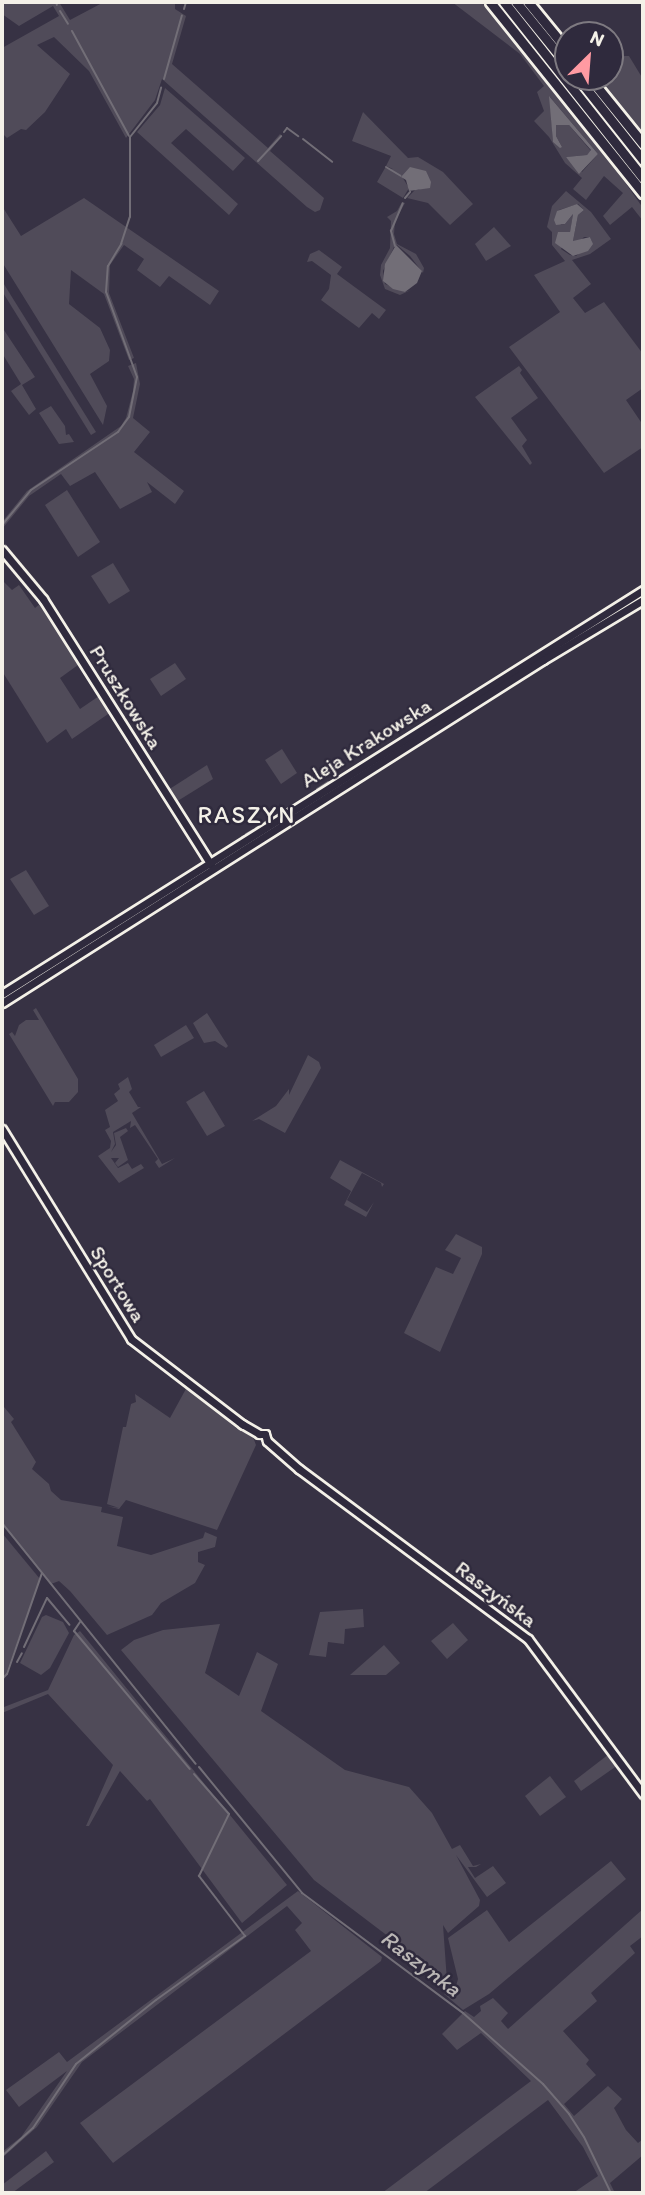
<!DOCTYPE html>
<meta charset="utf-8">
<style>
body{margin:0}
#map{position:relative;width:645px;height:2195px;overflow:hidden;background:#373244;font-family:Itim,sans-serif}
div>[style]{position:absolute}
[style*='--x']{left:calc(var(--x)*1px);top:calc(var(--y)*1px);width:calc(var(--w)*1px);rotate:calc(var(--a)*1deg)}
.green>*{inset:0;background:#504b59}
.water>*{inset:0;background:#726e77}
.stream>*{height:2px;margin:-1px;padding:0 1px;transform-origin:1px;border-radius:1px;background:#726e77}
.roads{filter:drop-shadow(2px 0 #f4f1e8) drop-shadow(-2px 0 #f4f1e8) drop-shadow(0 2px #f4f1e8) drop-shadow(0 -2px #f4f1e8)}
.secondary>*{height:7px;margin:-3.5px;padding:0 3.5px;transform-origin:3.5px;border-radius:3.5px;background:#2f2a3d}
.highway>*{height:9px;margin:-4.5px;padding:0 4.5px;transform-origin:4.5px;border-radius:4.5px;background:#2f2a3d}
span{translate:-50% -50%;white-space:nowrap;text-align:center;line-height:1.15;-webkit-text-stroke:5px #2f2a3d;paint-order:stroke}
.street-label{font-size:21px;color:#f4f1e8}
.water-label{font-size:23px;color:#bab6b5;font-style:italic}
.quarter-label{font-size:24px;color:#f4f1e8;letter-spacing:2px}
.frame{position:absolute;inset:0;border:4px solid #f4f1e8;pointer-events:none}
.north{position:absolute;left:554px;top:21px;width:70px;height:70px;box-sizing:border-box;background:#2f2a3d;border:2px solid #7e7a81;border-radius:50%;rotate:25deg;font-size:19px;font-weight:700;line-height:28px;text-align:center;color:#f4f1e8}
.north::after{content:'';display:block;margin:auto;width:24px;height:32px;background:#ff9aa2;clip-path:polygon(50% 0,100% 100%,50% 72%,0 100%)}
</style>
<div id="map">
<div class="green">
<i style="clip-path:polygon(2px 2px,59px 2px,70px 20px,104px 2px,175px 2px,175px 9px,186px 16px,172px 64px,268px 148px,280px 134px,282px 136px,270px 151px,324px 198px,320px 210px,315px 212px,307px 207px,162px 79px,155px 100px,126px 138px,89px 71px,54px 37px,37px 45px,70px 74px,45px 112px,26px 130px,21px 129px,7px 138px,2px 133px,2px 48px,59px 16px,53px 6px,19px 26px,2px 14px)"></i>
<i style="clip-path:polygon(evenodd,452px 2px,485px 2px,603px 151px,643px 208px,643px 221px,632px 207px,610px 225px,603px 216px,623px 193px,604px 176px,586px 200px,573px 189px,582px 178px,565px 163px,549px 137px,534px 121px,544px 111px,537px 92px,544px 86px,520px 54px,452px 2px,550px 97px,598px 154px,582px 172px,566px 157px,587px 155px,591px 151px,569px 125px,556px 125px,556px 136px,562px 147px,553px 141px,550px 97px)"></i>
<i style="clip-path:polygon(624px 56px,629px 56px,643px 79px,643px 135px,595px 77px,610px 77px,610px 71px)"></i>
<i style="clip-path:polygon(165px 88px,245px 158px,233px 171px,186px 129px,171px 143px,238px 204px,229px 215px,137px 132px,160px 105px)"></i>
<i style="clip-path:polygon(363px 112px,408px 158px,418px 157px,443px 172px,473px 204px,450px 225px,428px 203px,407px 198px,415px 190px,420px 190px,401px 175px,409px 188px,403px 198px,377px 182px,385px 168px,393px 169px,386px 166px,391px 156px,352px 141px)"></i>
<i style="clip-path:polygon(evenodd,566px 191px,591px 212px,611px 239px,590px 254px,572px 260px,591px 284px,573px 298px,585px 313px,604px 302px,643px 354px,643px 388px,626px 400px,643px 425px,643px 447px,604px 473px,509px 347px,560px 312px,534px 275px,565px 261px,552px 245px,552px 232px,547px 227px,552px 206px,566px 191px,578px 204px,584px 210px,578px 215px,573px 241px,579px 242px,584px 237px,590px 237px,592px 242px,576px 256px,570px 255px,561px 249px,570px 233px,573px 214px,565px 224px,561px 225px,556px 218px,559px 210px,578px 204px)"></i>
<i style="clip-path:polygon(84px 198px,219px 291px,210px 305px,169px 276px,160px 287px,137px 270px,144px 259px,124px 245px,110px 265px,109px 293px,134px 358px,129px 360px,104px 294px,71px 270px,69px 304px,100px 328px,110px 350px,109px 361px,90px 374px,107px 406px,103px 425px,2px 262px,2px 206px,21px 236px)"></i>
<i style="clip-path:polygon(402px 202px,405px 203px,395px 221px,394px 234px,397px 244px,416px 254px,424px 268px,423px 273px,410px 256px,397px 245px,394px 247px,383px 271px,385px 284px,405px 292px,411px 290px,400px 295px,385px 289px,380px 275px,381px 265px,390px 248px,391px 221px,387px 217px,397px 211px)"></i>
<i style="clip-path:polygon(494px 227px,511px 246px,486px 261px,475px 244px)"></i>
<i style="clip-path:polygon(319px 250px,342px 267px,337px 274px,386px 310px,379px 319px,372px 313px,359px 328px,321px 300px,329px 289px,331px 275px,312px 261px,307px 262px,310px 254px)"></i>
<i style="clip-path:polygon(2px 281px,96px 432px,91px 435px,2px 291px)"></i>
<i style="clip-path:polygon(2px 327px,35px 377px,22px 385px,36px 409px,29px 415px,11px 391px,21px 384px,2px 353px)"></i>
<i style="clip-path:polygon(136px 363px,140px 384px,133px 418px,150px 432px,134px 452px,184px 491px,175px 504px,147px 482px,152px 492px,120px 509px,95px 472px,70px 486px,61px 474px,29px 496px,2px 529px,2px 522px,27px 491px,121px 426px,126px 418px,133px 391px,134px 379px,128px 366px)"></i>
<i style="clip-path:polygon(519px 366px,522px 370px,520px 373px,538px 398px,511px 418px,527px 440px,522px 446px,532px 463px,530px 465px,475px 397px)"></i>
<i style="clip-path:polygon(51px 406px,65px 426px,66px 435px,69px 434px,74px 442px,59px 444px,39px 413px)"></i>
<i style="clip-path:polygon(67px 490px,100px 542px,78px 557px,45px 505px)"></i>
<i style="clip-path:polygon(113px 563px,130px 591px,109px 604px,91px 576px)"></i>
<i style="clip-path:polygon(2px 580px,12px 590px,19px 585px,35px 608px,41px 603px,81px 667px,78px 665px,60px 678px,80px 709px,99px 696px,83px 670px,111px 712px,72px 739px,66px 729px,47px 743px,2px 671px)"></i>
<i style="clip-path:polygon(175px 663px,186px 679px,161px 696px,150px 679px)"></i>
<i style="clip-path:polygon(282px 749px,297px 773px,281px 784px,265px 760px)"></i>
<i style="clip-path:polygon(207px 765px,213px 779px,176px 802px,168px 790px)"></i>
<i style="clip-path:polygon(26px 870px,49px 906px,34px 915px,10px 879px)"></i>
<i style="clip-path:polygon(36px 1008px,78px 1079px,78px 1092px,69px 1102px,55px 1102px,53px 1106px,9px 1034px,12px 1032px,15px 1036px,19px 1025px,26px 1020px,39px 1020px,33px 1010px)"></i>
<i style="clip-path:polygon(207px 1013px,228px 1046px,226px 1048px,215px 1041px,204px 1043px,193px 1023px)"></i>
<i style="clip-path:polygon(186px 1025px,194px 1038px,161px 1057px,154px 1045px)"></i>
<i style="clip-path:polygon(308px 1055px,319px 1062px,321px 1068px,285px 1133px,259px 1119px,252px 1121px,276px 1106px,289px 1089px,289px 1095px)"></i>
<i style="clip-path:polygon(128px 1077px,132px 1089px,129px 1092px,138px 1107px,141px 1107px,132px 1113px,162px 1164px,175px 1158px,159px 1168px,155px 1162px,158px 1159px,135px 1125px,130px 1128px,131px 1121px,113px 1132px,115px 1144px,111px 1152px,116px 1145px,114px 1133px,126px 1128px,128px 1131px,120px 1137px,128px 1160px,118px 1167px,115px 1163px,119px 1158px,111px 1158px,118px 1168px,128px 1163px,132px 1169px,141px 1164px,144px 1168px,119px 1183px,98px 1156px,110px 1148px,111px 1141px,105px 1130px,110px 1127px,105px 1110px,118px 1101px,114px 1094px,120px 1089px,118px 1084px)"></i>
<i style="clip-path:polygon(204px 1091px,225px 1126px,207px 1136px,186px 1102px)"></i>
<i style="clip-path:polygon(340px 1160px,384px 1184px,382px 1187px,381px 1183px,362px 1173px,347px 1200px,367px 1212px,374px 1202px,366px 1217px,344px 1205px,351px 1191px,330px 1178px)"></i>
<i style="clip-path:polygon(456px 1234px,482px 1247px,482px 1254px,440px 1352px,404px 1333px,436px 1267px,453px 1274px,461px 1258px,445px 1250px)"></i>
<i style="clip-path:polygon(187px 1387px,236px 1428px,253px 1437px,256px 1445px,217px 1530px,126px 1500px,119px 1509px,107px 1506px,119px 1508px,107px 1504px,123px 1427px,126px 1427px,131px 1404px,136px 1402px,135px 1394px,170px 1418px)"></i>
<i style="clip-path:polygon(2px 1397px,4px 1407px,14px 1419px,11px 1422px,36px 1462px,32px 1469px,49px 1484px,51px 1491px,61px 1500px,102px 1507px,101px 1512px,123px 1517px,117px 1546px,151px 1555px,203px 1538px,205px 1532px,217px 1537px,215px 1547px,198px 1552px,198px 1562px,205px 1565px,195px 1583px,161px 1603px,152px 1615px,107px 1635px,70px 1591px,59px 1581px,51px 1584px,2px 1523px)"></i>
<i style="clip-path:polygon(2px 1533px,40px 1579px,2px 1685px)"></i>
<i style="clip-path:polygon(363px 1609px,364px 1627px,345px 1629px,344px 1644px,328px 1642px,326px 1657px,309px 1655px,320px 1612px)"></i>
<i style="clip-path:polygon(46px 1615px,63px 1622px,69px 1633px,50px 1668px,41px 1675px,20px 1663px,42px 1617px)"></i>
<i style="clip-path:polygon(453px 1623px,468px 1640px,447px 1659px,431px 1641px)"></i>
<i style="clip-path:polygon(220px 1624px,205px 1673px,239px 1696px,257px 1652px,278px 1664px,261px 1711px,345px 1770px,409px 1787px,432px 1813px,452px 1849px,460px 1845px,473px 1866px,481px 1864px,476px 1867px,468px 1867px,475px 1878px,493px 1866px,506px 1883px,487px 1897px,456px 1855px,480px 1900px,479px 1906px,448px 1933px,443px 1925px,447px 1981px,314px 1880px,121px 1650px,134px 1640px,163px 1630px)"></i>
<i style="clip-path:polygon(80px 1631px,287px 1885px,242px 1923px,150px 1799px,147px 1801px,120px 1771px,89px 1826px,86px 1826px,113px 1765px,48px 1694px,2px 1713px,4px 1707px,48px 1690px,74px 1635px)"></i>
<i style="clip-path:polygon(384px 1645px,400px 1663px,386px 1675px,350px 1675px)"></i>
<i style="clip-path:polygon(609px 1754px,618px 1765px,581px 1791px,574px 1781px)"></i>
<i style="clip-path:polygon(550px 1776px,566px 1797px,540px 1816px,525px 1796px)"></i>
<i style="clip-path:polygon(611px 1861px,626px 1879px,489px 1994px,463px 2010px,444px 1994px,456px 1986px,458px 1979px,448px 1938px,487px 1910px,509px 1942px)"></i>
<i style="clip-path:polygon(298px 1891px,382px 1957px,381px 1961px,113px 2163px,80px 2123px,311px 1951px,295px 1930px,302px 1923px,287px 1906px,82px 2062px,37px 2127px,2px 2158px,2px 2152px,21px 2137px,67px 2071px,19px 2107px,6px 2090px,59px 2052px,67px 2062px)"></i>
<i style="clip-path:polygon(643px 1909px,643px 1936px,630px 1946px,635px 1953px,591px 1993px,597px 2001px,563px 2031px,589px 2060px,586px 2064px,596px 2075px,564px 2104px,574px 2116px,608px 2086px,622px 2099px,614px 2108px,626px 2130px,638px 2143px,643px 2139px,643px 2155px,610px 2183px,615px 2193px,573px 2193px,598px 2176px,583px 2147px,548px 2100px,424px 2193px,382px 2193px,531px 2081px,481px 2033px,457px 2050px,442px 2034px,465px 2011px,474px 2017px,481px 2011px,480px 2006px,493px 1998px,508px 2013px,501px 2021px,508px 2029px)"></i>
<i style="clip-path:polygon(46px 2151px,54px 2162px,12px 2193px,2px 2193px,2px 2185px)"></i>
</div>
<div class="water">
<i style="clip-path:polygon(549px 96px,598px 154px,579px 174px,566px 157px,587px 155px,591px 150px,569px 125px,556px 125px,556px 136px,562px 147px,560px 148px,553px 142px)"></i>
<i style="clip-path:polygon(410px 167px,426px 171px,431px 182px,430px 188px,409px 191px,406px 180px,401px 177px)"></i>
<i style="clip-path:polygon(577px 204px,584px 210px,578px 215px,573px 241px,590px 237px,593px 244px,588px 251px,573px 256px,555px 243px,558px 232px,570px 232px,573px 214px,565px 224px,556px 225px,554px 220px,557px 211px)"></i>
<i style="clip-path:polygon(396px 245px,422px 271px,417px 283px,405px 292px,393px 289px,383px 281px,385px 264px)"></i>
</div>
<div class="stream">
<i style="--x:56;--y:2;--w:3;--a:72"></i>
<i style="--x:184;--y:9;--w:7;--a:-74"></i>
<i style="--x:60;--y:11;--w:15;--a:58"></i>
<i style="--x:72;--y:31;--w:119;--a:61.5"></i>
<i style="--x:164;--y:79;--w:66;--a:-74.3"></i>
<i style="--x:284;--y:132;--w:5;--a:-53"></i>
<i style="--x:287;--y:128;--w:14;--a:36"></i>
<i style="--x:303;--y:139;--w:37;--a:38"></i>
<i style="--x:258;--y:161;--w:34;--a:-47"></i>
<i style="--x:386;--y:167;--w:17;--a:31"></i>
<i style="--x:405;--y:198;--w:8;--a:-50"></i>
<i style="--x:395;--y:246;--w:16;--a:-105"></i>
<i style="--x:391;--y:231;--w:30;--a:-67"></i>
<i style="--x:2;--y:525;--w:45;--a:-50.4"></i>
<i style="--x:31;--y:490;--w:105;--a:-33.7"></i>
<i style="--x:118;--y:432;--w:19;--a:-54"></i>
<i style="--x:129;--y:417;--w:41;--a:-78.7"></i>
<i style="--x:137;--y:377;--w:90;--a:-110"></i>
<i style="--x:106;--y:292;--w:26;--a:-86"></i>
<i style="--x:108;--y:266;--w:26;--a:-59"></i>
<i style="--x:121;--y:244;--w:28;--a:-72"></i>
<i style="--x:130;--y:217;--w:80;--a:-90"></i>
<i style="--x:130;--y:137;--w:43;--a:-51.5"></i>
<i style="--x:157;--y:103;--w:16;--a:-75"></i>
<i style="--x:317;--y:789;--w:13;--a:-32"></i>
<i style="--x:282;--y:812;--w:9;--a:-32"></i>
<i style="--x:265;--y:822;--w:10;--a:-29"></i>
<i style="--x:256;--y:828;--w:6;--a:-31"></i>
<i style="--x:246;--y:834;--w:8;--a:-30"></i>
<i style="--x:242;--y:837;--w:2;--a:-27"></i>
<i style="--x:2;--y:1523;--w:309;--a:51.2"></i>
<i style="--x:80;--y:1622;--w:11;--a:124"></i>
<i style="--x:74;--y:1631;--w:180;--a:50"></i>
<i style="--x:24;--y:1647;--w:54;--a:-64.9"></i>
<i style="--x:47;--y:1598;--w:35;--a:50"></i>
<i style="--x:17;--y:1662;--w:10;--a:-61"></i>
<i style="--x:2;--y:1679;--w:7;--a:-45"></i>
<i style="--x:7;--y:1674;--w:107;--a:-70.9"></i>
<i style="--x:199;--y:1767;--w:163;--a:50.7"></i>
<i style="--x:302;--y:1893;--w:201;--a:36.7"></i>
<i style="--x:463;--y:2013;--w:107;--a:41.6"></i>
<i style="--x:543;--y:2084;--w:40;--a:49"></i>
<i style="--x:569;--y:2114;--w:27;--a:57"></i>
<i style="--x:584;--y:2137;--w:62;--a:64.3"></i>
<i style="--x:2;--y:2156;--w:42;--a:-42.1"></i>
<i style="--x:33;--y:2128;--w:77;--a:-56.1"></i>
<i style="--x:76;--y:2064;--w:102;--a:-38.7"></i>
<i style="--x:156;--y:2000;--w:110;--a:-35.7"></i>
<i style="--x:245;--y:1936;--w:76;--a:-127.5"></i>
<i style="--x:199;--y:1876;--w:69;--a:-64.2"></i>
<i style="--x:229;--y:1814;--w:53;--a:-131.2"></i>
</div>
<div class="roads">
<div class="secondary">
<i style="--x:2;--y:550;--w:64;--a:50.1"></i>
<i style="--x:43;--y:599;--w:315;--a:57.7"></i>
<i style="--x:2;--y:994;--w:758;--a:-32.22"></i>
<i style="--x:2;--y:1003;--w:641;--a:-32.38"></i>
<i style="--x:543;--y:660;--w:117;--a:-31"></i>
<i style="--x:2;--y:1129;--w:246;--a:58.4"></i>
<i style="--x:131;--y:1339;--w:141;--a:37.5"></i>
<i style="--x:242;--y:1424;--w:20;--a:30"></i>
<i style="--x:259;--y:1434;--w:6;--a:0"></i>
<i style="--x:265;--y:1434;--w:7;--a:74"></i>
<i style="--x:267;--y:1441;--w:43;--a:41.2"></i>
<i style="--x:299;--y:1469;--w:285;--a:36.6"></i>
<i style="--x:528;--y:1639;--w:193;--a:53.4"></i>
</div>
<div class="highway">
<i style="--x:490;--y:2;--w:245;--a:51.3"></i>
<i style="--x:504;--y:2;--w:224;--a:51.7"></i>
<i style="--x:516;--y:2;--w:82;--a:50.9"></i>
<i style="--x:528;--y:2;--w:63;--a:50.8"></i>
<i style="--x:577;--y:77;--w:106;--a:51.5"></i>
<i style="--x:589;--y:77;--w:86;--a:51.1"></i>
</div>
</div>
<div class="street-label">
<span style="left:126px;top:697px;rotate:58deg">Pruszkowska</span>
<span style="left:366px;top:743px;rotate:-32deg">Aleja Krakowska</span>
<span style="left:118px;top:1284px;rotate:58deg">Sportowa</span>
<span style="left:496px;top:1594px;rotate:37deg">Raszyńska</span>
</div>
<div class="water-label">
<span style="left:421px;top:1963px;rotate:37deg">Raszynka</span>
</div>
<div class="quarter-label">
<span style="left:247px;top:815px">RASZYN</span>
</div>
<div class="frame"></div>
<div class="north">N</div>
</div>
